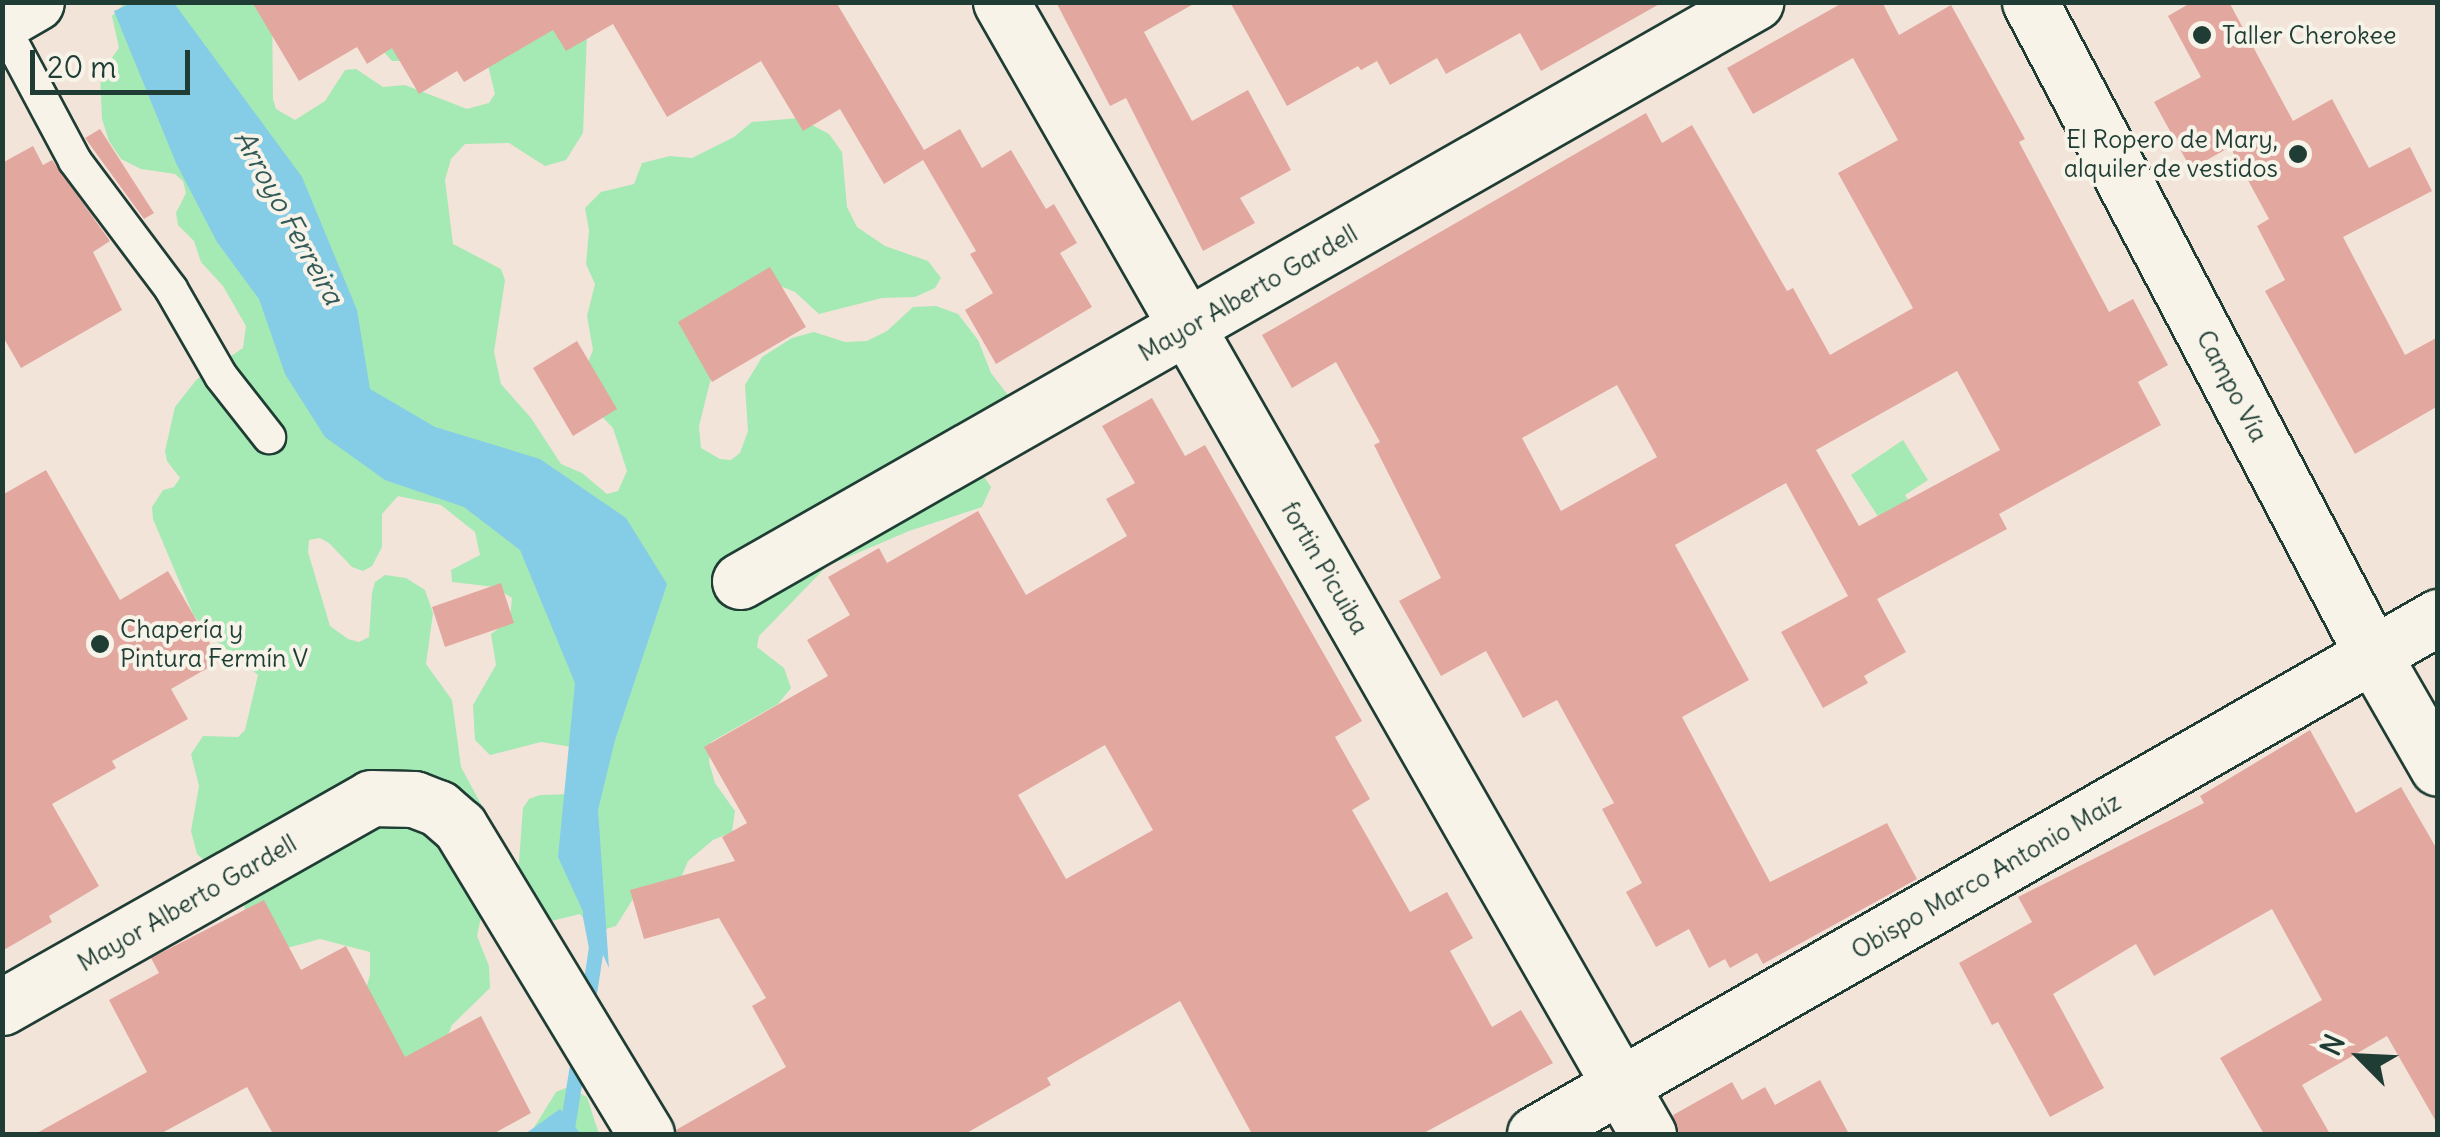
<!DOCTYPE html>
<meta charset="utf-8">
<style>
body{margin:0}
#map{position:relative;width:2440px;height:1137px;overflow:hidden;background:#f3e4da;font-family:Delius,sans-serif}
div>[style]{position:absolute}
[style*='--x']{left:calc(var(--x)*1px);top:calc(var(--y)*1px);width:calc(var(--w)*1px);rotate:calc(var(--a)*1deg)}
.green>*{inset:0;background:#a5e9b4}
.water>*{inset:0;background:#85cce6}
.stream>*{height:15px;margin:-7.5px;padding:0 7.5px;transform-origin:7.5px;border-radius:7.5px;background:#85cce6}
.building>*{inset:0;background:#e2a8a0}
.roads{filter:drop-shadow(2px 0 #1f3d34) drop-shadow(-2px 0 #1f3d34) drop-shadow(0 2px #1f3d34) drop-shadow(0 -2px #1f3d34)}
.lane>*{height:32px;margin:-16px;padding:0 16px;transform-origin:16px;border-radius:16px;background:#f7f3e8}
.street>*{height:55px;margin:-27.5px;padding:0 27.5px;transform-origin:27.5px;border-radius:27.5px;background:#f7f3e8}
.secondary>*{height:55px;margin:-27.5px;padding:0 27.5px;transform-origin:27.5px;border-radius:27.5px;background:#f7f3e8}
.dots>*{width:28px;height:28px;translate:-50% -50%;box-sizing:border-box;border:5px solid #f7f3e8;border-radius:50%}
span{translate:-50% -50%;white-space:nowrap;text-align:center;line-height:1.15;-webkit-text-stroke:8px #f7f3e8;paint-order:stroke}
.poi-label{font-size:25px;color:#1f3d34}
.left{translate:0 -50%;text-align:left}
.right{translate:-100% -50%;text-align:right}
.street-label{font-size:25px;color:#1f3d34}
.water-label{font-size:28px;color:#335a58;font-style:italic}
.frame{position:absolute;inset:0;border:5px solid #1f3d34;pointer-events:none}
.north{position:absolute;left:2310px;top:1007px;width:100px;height:100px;-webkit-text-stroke:8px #f7f3e8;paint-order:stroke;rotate:294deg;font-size:28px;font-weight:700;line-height:40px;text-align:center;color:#1f3d34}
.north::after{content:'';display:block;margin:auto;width:35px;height:45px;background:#1f3d34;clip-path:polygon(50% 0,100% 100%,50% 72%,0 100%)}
.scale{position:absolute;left:30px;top:50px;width:160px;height:45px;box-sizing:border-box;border:5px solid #1f3d34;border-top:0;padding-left:12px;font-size:30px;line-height:35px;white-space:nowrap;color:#1f3d34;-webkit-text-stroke:8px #f7f3e8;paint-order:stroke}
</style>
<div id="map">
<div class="green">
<i style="clip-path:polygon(125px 3px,272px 3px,273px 99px,276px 109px,295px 120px,325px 101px,345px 70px,356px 69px,383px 87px,405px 85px,467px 109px,489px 103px,495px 94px,487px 61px,392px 61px,384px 52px,382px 8px,587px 34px,583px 133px,566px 160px,545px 166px,509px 143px,465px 144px,451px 159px,445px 180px,453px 244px,501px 269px,505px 280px,494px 352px,501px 384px,531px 418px,561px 464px,582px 473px,607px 494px,618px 491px,627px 471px,613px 428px,590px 404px,584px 372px,593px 350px,587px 316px,595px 284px,586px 264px,589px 230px,585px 208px,601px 192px,634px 184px,642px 163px,670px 156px,692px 158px,734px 137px,752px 122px,799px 118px,829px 134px,842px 152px,847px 207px,857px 227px,885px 246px,928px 261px,941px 278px,935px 288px,915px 297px,882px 298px,819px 314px,795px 292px,775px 284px,712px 374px,699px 426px,701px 448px,720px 459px,731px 460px,740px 453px,748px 431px,745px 385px,762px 357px,792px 338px,814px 332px,845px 342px,867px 341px,887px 331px,913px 307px,936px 306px,958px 314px,978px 340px,991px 373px,1011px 399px,978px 468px,991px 487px,982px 507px,909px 531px,827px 566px,759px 636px,757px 647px,784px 668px,791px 688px,778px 704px,711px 742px,709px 762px,715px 783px,735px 811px,732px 832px,713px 840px,688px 861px,680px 880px,633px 899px,616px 926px,606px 929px,595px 930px,580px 914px,539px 924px,517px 887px,523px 808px,529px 799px,540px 795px,574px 794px,578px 748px,541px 742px,490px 755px,475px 740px,473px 705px,496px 665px,491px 634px,510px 620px,512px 598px,495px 587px,452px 582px,451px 570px,480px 555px,475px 532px,441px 505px,398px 496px,382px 514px,382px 547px,372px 566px,363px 571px,352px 567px,329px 543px,320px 538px,309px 540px,308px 552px,330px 626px,348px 639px,359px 642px,369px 637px,372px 593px,375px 582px,385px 575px,406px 578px,425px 590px,433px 613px,426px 664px,452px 700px,461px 767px,498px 836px,477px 936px,489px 966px,490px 988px,452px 1025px,422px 1099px,364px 996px,370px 975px,370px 952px,320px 939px,287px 948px,245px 918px,244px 896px,197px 854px,191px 831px,199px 786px,191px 754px,203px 736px,238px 737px,245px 730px,258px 675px,207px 633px,193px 614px,153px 519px,152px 507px,163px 490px,174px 487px,180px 478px,167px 461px,165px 451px,175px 407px,197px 379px,243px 348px,246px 326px,223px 286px,201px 262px,194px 241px,178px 225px,176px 213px,186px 193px,183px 181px,175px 174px,141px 169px,121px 159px,109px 141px,102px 119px,100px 74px,119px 48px,112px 16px)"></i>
<i style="clip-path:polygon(1903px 440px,1928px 480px,1905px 495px,1921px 522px,1894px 541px,1851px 475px)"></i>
<i style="clip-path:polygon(568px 1087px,587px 1097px,599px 1134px,530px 1134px,556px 1092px)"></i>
</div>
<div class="water">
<i style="clip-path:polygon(132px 3px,174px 3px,302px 177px,357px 310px,370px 389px,435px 427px,540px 459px,626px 518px,667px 584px,615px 740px,598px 810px,609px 968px,558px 857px,575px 683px,520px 550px,464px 507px,385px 480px,325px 437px,285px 374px,259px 299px,217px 242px,176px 163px,114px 11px)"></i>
<i style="clip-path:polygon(560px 1109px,581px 1134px,525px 1134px)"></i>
</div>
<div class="stream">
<i style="--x:587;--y:1006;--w:60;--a:-81.3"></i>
<i style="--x:596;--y:947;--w:33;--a:-101"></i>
<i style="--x:566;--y:1134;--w:82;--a:-80.9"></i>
</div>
<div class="building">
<i style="clip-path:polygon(252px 2px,836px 2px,924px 150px,960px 129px,982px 168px,1011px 150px,1046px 209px,1054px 204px,1077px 243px,1060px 253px,1092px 307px,996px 364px,965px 310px,993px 293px,970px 254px,976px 251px,923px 160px,884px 184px,840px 109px,803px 131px,761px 61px,667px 117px,613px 24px,566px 51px,553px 30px,464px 82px,457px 71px,419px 94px,392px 48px,367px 64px,357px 47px,299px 81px)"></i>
<i style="clip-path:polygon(1056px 2px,1197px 2px,1144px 32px,1192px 121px,1248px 90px,1291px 170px,1240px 198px,1255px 223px,1203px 251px,1126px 98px,1110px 106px)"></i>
<i style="clip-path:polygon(1230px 2px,1663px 2px,1541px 71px,1520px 33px,1446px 74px,1437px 58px,1390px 85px,1377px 61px,1361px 70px,1358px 66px,1287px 106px)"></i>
<i style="clip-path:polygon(evenodd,1844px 2px,1882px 2px,1899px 35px,1951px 5px,2025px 139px,2019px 142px,2109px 312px,2133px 299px,2168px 365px,2138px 382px,2161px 425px,1999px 514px,2007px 529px,1877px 599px,1906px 652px,1864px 676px,1868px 683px,1823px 708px,1781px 632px,1848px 596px,1786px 483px,1675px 545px,1749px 680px,1682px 717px,1770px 882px,1887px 823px,1917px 879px,1763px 964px,1757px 953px,1730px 968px,1725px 959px,1709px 968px,1689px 929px,1656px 947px,1626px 892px,1642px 883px,1602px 809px,1614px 803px,1557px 700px,1523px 718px,1486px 651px,1441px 676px,1399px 601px,1441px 578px,1374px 445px,1380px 442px,1336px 362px,1292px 388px,1262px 335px,1646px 113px,1662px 143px,1692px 125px,1787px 291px,1793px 288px,1830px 355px,1913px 308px,1838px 173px,1898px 140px,1853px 58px,1753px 114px,1727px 68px,1844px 2px,1957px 371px,2000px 450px,1859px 526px,1816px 450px,1957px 371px,1844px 2px,1617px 385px,1657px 457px,1561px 511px,1522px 438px,1617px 385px)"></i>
<i style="clip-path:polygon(2192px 2px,2229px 2px,2293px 121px,2332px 99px,2369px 168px,2410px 147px,2432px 191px,2343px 237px,2405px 355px,2438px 337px,2438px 406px,2355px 454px,2265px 291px,2285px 280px,2257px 226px,2269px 219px,2230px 147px,2191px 169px,2154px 102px,2201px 77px,2168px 16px)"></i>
<i style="clip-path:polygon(100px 129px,154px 213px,144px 219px,85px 138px)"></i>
<i style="clip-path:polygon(33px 146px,43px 165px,52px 160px,110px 241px,93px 252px,122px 310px,21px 368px,2px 335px,2px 163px)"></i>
<i style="clip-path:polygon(770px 267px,806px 327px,712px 382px,678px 322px)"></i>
<i style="clip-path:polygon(577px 341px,617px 409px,573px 436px,533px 368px)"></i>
<i style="clip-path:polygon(evenodd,1152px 398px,1185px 456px,1205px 445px,1362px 721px,1335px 737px,1370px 799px,1352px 810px,1410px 912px,1447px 892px,1473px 938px,1450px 951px,1492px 1027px,1521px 1010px,1553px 1063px,1422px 1134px,1252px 1134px,1180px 1001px,1047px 1078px,1051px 1085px,965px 1134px,677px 1134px,676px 1130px,786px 1067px,752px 1006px,766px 998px,719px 918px,644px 939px,630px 890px,735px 861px,722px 837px,747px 823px,704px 747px,828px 676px,807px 640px,850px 615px,828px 577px,879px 548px,887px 563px,978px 511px,1026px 595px,1127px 536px,1106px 499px,1135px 483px,1102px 426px,1152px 398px,1105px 745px,1153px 830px,1066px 879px,1018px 795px,1105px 745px)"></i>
<i style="clip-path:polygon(46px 470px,120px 600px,168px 571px,220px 661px,171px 689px,188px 719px,112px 761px,116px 768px,52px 804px,99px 886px,49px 916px,52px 922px,2px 951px,2px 495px)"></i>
<i style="clip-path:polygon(501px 583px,514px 623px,445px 647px,432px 607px)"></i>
<i style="clip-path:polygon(2310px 730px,2356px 813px,2401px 787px,2438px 851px,2438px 1125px,2387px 1036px,2302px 1085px,2330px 1134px,2264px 1134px,2220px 1058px,2322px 1000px,2272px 909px,2154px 976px,2136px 944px,2053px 994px,2104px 1088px,2050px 1117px,1998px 1022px,1992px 1025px,1959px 963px,2032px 922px,2018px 897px,2204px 803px,2200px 796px)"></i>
<i style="clip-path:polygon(264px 900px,301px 970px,346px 946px,405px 1057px,481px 1016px,531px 1113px,493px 1134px,273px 1134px,247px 1087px,160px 1134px,35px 1134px,147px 1072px,109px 1000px,159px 973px,151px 958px)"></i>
<i style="clip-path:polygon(1820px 1080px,1849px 1134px,1679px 1134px,1673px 1115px,1732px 1082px,1742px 1100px,1765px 1087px,1775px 1105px)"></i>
</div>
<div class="roads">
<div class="lane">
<i style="--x:2;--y:24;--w:155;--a:61.9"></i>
<i style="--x:75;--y:161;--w:160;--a:53.1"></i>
<i style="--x:171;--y:289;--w:100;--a:60.1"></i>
<i style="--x:221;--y:376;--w:78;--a:51.8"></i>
</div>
<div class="street">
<i style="--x:1001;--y:2;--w:1304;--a:60.25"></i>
<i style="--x:740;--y:581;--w:1169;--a:-29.7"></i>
<i style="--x:2;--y:1007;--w:424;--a:-29.5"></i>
<i style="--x:371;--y:798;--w:43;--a:1.3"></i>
<i style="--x:414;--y:799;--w:26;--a:21"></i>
<i style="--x:438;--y:808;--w:29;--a:41"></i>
<i style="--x:460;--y:827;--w:359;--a:58.8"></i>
<i style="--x:1535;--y:1134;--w:1041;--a:-29.79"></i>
</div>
<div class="secondary">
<i style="--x:2030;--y:2;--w:738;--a:62.29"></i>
<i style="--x:2373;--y:655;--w:130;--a:60.1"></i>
<i style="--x:2;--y:22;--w:39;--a:-30"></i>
</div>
</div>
<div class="dots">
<i style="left:2202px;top:35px;background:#1f3d34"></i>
<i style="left:2298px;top:154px;background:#1f3d34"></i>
<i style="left:100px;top:644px;background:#1f3d34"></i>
</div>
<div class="poi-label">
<span class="left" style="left:2222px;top:35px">Taller Cherokee</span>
<span class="right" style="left:2278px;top:154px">El Ropero de Mary,<br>alquiler de vestidos</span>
<span class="left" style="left:120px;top:644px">Chapería y<br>Pintura Fermín V</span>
</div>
<div class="street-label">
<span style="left:1248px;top:293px;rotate:-30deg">Mayor Alberto Gardell</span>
<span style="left:2232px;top:386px;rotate:62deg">Campo Vía</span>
<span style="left:1325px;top:568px;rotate:60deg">fortin Picuiba</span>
<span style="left:1986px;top:876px;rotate:-30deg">Obispo Marco Antonio Maíz</span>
<span style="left:187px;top:903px;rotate:-30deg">Mayor Alberto Gardell</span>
</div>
<div class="water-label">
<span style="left:289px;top:217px;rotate:61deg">Arroyo Ferreira</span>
</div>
<div class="frame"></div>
<div class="north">N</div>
<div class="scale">20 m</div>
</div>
